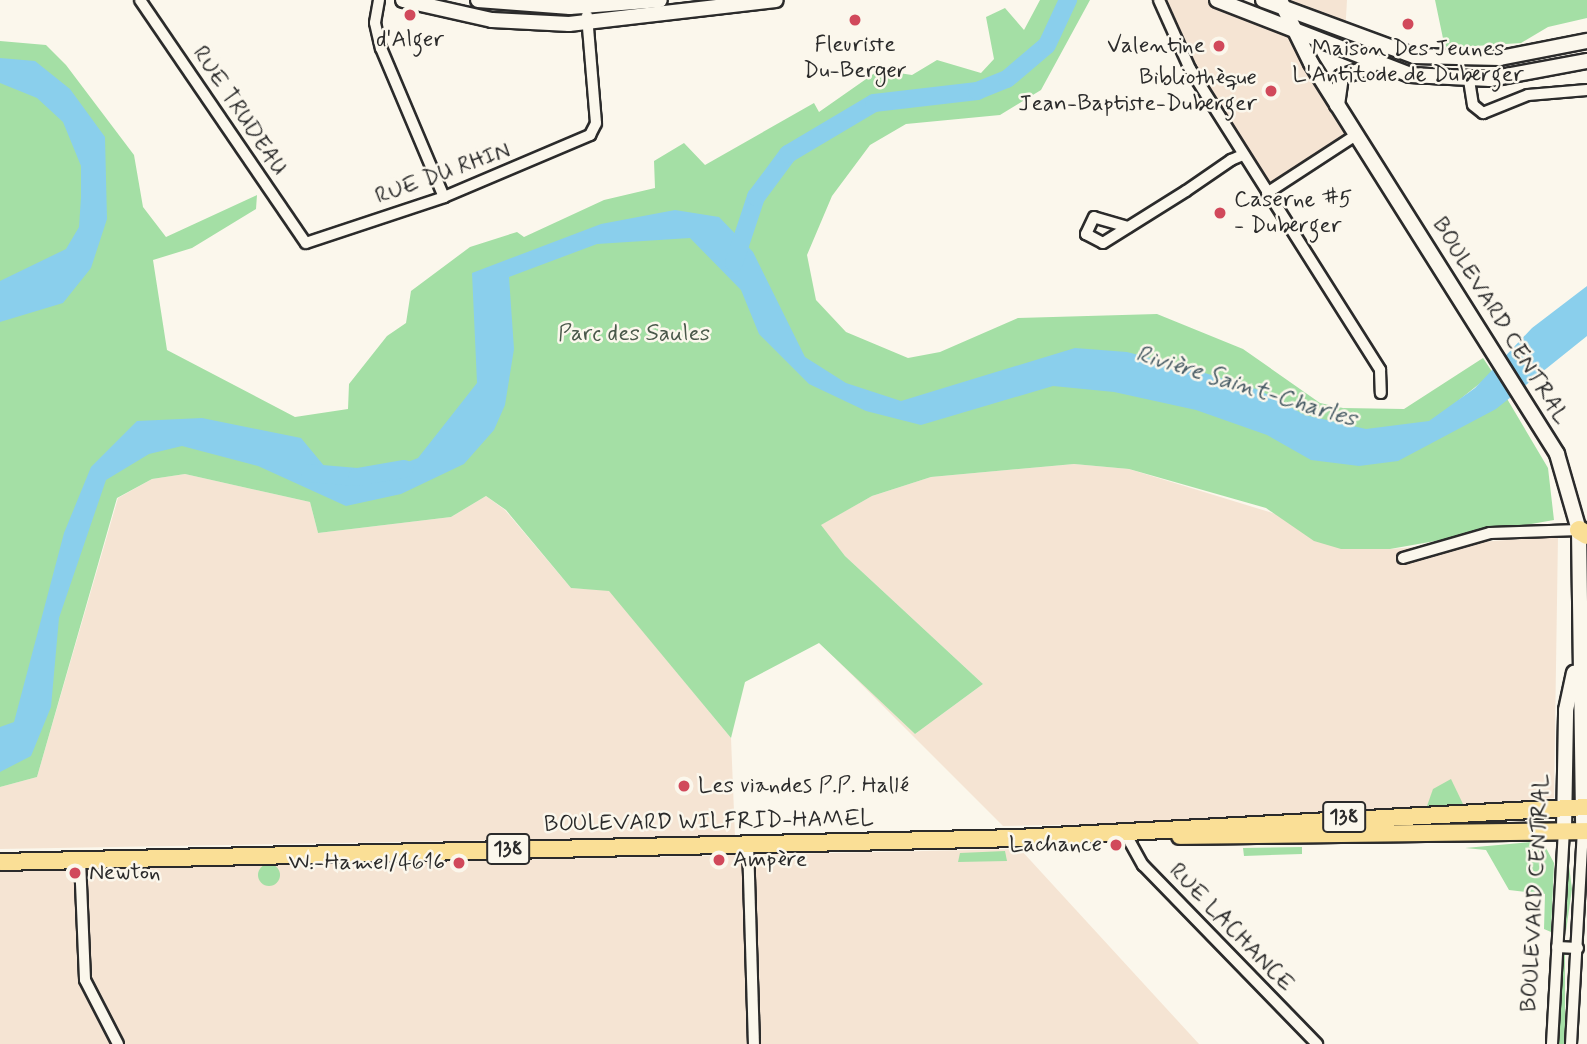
<!DOCTYPE html>
<meta charset="utf-8">
<style>
body{margin:0}
#map{position:relative;width:1587px;height:1044px;overflow:hidden;background:#fbf7ec;font-family:Mynerve,sans-serif}
div>[style]{position:absolute}
[style*='--x']{left:calc(var(--x)*1px);top:calc(var(--y)*1px);width:calc(var(--w)*1px);rotate:calc(var(--a)*1deg)}
.built>*{inset:0;background:#f5e4d3}
.green>*{inset:0;background:#a4dfa5}
.round{border-radius:50%}
.water>*{inset:0;background:#8acfec}
.river>*{height:18px;margin:-9px;padding:0 9px;transform-origin:9px;border-radius:9px;background:#8acfec}
.roads{filter:drop-shadow(2px 0 #2b2b2b) drop-shadow(-2px 0 #2b2b2b) drop-shadow(0 2px #2b2b2b) drop-shadow(0 -2px #2b2b2b)}
.street>*{height:10px;margin:-5px;padding:0 5px;transform-origin:5px;border-radius:5px;background:#fbf7ec}
.secondary>*{height:14px;margin:-7px;padding:0 7px;transform-origin:7px;border-radius:7px;background:#fbf7ec}
.primary>*{height:16px;margin:-8px;padding:0 8px;transform-origin:8px;border-radius:8px;background:#fadf96}
.highway>*{height:18px;margin:-9px;padding:0 9px;transform-origin:9px;border-radius:9px;background:#fadf96}
.dots>*{width:19px;height:19px;translate:-50% -50%;box-sizing:border-box;border:4px solid #fbf7ec;border-radius:50%}
span{translate:-50% -50%;white-space:nowrap;text-align:center;line-height:1.15;-webkit-text-stroke:5px #fbf7ec;paint-order:stroke}
.shield-label span{padding:2px 5px;background:#fbf7ec;border:2px solid;border-radius:5px;-webkit-text-stroke-width:0}
.shield-label{font-size:21px;color:#2b2b2b;font-weight:700}
.poi-label{font-size:23px;color:#2b2b2b}
.right{translate:-100% -50%;text-align:right}
.left{translate:0 -50%;text-align:left}
.street-label{font-size:23px;color:#2b2b2b}
.park-label{font-size:23px;color:#49584a}
.water-label{font-size:24px;color:#485c65;font-style:italic}
</style>
<div id="map">
<div class="built">
<i style="clip-path:polygon(1159px 0,1217px 0,1295px 34px,1361px 140px,1270px 199px,1190px 69px)"></i>
<i style="clip-path:polygon(1280px 0,1347px 0,1345px 35px)"></i>
<i style="clip-path:polygon(1074px 464px,1129px 469px,1390px 549px,1558px 536px,1554px 798px,1246px 821px,1003px 826px,820px 643px,915px 734px,983px 684px,845px 556px,820px 525px,872px 496px,931px 477px)"></i>
<i style="clip-path:polygon(185px 474px,310px 502px,318px 533px,451px 517px,486px 496px,505px 510px,571px 588px,609px 590px,731px 738px,735px 836px,0 849px,0 787px,37px 777px,118px 498px,152px 479px)"></i>
<i style="clip-path:polygon(1020px 849px,1199px 1044px,0 1044px,0 871px)"></i>
</div>
<div class="green">
<i style="clip-path:polygon(1040px 0,1090px 0,1041px 90px,1000px 115px,906px 124px,870px 145px,832px 196px,807px 255px,816px 300px,846px 332px,908px 358px,940px 352px,1018px 318px,1157px 314px,1243px 349px,1320px 403px,1343px 408px,1404px 409px,1483px 358px,1493px 373px,1430px 423px,1366px 431px,1304px 417px,1259px 392px,1127px 354px,1075px 352px,900px 405px,844px 388px,803px 358px,735px 237px,762px 331px,809px 383px,921px 422px,1002px 392px,1054px 383px,1117px 389px,1198px 408px,1273px 434px,1312px 457px,1358px 462px,1398px 456px,1506px 397px,1548px 468px,1554px 520px,1390px 549px,1341px 549px,1314px 541px,1266px 508px,1129px 469px,1074px 464px,931px 477px,872px 496px,821px 525px,845px 556px,983px 684px,915px 734px,819px 643px,745px 682px,731px 738px,609px 591px,571px 588px,506px 510px,486px 496px,451px 517px,318px 533px,310px 502px,185px 474px,152px 479px,117px 498px,37px 777px,0 787px,0 41px,46px 45px,66px 65px,134px 155px,143px 207px,166px 237px,257px 195px,256px 209px,192px 248px,153px 260px,167px 350px,295px 417px,348px 409px,349px 384px,387px 336px,406px 323px,411px 291px,470px 247px,517px 232px,524px 237px,604px 200px,655px 188px,654px 161px,684px 143px,705px 165px,814px 103px,819px 112px,879px 70px,912px 75px,937px 60px,981px 73px,994px 59px,986px 17px,1005px 8px,1024px 30px)"></i>
<i style="clip-path:polygon(1435px 0,1587px 0,1587px 18px,1548px 27px,1521px 43px,1445px 48px)"></i>
<i style="clip-path:polygon(1451px 779px,1463px 804px,1427px 806px,1433px 789px)"></i>
<i style="clip-path:polygon(1531px 842px,1545px 846px,1554px 863px,1551px 932px,1544px 929px,1545px 894px,1509px 890px,1486px 850px,1465px 848px)"></i>
<i style="clip-path:polygon(1302px 847px,1302px 854px,1244px 856px,1243px 848px)"></i>
<i style="clip-path:polygon(1005px 851px,1007px 861px,958px 862px,960px 853px)"></i>
<i style="clip-path:polygon(1567px 851px,1572px 889px,1566px 931px,1563px 927px)"></i>
<i class="round" style="left:258px;top:864px;width:22px;height:22px"></i>
<i style="clip-path:polygon(1565px 954px,1565px 1044px,1557px 1044px,1561px 957px)"></i>
</div>
<div class="water">
<i style="clip-path:polygon(0 58px,35px 61px,70px 89px,105px 137px,107px 219px,91px 268px,63px 303px,0 322px,0 281px,66px 249px,79px 227px,81px 197px,81px 166px,63px 122px,37px 98px,0 83px)"></i>
<i style="clip-path:polygon(675px 210px,719px 217px,753px 252px,805px 357px,846px 383px,901px 401px,1075px 348px,1127px 352px,1189px 368px,1259px 390px,1305px 415px,1366px 429px,1429px 421px,1475px 388px,1532px 328px,1587px 286px,1587px 336px,1496px 409px,1398px 461px,1359px 466px,1311px 460px,1267px 435px,1196px 410px,1114px 392px,1053px 386px,921px 425px,866px 411px,809px 384px,759px 334px,741px 290px,690px 238px,597px 244px,509px 277px,514px 349px,505px 405px,494px 430px,464px 464px,401px 494px,346px 506px,258px 466px,182px 446px,149px 454px,106px 480px,59px 618px,51px 707px,31px 756px,0 772px,0 727px,14px 722px,64px 533px,91px 467px,137px 421px,202px 418px,301px 438px,335px 479px,374px 475px,418px 458px,477px 383px,472px 273px,601px 224px)"></i>
</div>
<div class="river">
<i style="--x:734;--y:263;--w:70;--a:-71.6"></i>
<i style="--x:756;--y:197;--w:54;--a:-53.3"></i>
<i style="--x:788;--y:154;--w:100;--a:-30.7"></i>
<i style="--x:874;--y:103;--w:104;--a:-6.6"></i>
<i style="--x:977;--y:91;--w:32;--a:-22"></i>
<i style="--x:1007;--y:79;--w:52;--a:-40.4"></i>
<i style="--x:1047;--y:45;--w:50;--a:-65"></i>
<i style="--x:310;--y:473;--w:47;--a:4.9"></i>
<i style="--x:357;--y:477;--w:48;--a:-9.7"></i>
</div>
<div class="roads">
<div class="street">
<i style="--x:140;--y:0;--w:294;--a:55.7"></i>
<i style="--x:306;--y:243;--w:145;--a:-18.4"></i>
<i style="--x:444;--y:197;--w:159;--a:-23"></i>
<i style="--x:590;--y:135;--w:13;--a:-63"></i>
<i style="--x:596;--y:123;--w:108;--a:-94.8"></i>
<i style="--x:379;--y:0;--w:23;--a:100"></i>
<i style="--x:375;--y:23;--w:26;--a:77"></i>
<i style="--x:381;--y:48;--w:162;--a:67.1"></i>
<i style="--x:1159;--y:0;--w:76;--a:65.8"></i>
<i style="--x:1190;--y:69;--w:356;--a:57.7"></i>
<i style="--x:1380;--y:370;--w:23;--a:88"></i>
<i style="--x:1469;--y:80;--w:25;--a:81"></i>
<i style="--x:1473;--y:105;--w:13;--a:39"></i>
<i style="--x:1483;--y:113;--w:48;--a:-21.8"></i>
<i style="--x:1528;--y:95;--w:59;--a:-4.8"></i>
<i style="--x:1267;--y:193;--w:106;--a:-33.1"></i>
<i style="--x:1128;--y:227;--w:35;--a:-164"></i>
<i style="--x:1094;--y:217;--w:19;--a:115"></i>
<i style="--x:1086;--y:234;--w:19;--a:28"></i>
<i style="--x:1103;--y:243;--w:98;--a:-32.1"></i>
<i style="--x:1186;--y:191;--w:55;--a:-34.6"></i>
<i style="--x:1231;--y:160;--w:13;--a:-23"></i>
<i style="--x:1403;--y:558;--w:91;--a:-16"></i>
<i style="--x:1490;--y:533;--w:89;--a:-1.9"></i>
<i style="--x:1125;--y:833;--w:37;--a:61"></i>
<i style="--x:1143;--y:865;--w:250;--a:45.8"></i>
<i style="--x:748;--y:843;--w:201;--a:88.3"></i>
<i style="--x:80;--y:860;--w:120;--a:87.6"></i>
<i style="--x:85;--y:980;--w:72;--a:62.7"></i>
<i style="--x:1557;--y:947;--w:21;--a:3"></i>
<i style="--x:1552;--y:1044;--w:215;--a:-86.8"></i>
<i style="--x:1571;--y:1044;--w:213;--a:-86.8"></i>
</div>
<div class="secondary">
<i style="--x:403;--y:0;--w:91;--a:12.7"></i>
<i style="--x:492;--y:20;--w:77;--a:3"></i>
<i style="--x:569;--y:24;--w:208;--a:-6.6"></i>
<i style="--x:478;--y:0;--w:92;--a:4.4"></i>
<i style="--x:570;--y:7;--w:90;--a:-4.4"></i>
<i style="--x:1217;--y:0;--w:207;--a:21.2"></i>
<i style="--x:1410;--y:75;--w:80;--a:2.9"></i>
<i style="--x:1490;--y:79;--w:99;--a:-10.5"></i>
<i style="--x:1263;--y:0;--w:161;--a:20.3"></i>
<i style="--x:1414;--y:56;--w:86;--a:1.3"></i>
<i style="--x:1500;--y:58;--w:89;--a:-11.1"></i>
<i style="--x:1280;--y:0;--w:70;--a:63.8"></i>
<i style="--x:1311;--y:63;--w:462;--a:57.8"></i>
<i style="--x:1557;--y:454;--w:79;--a:73.9"></i>
<i style="--x:1579;--y:530;--w:301;--a:89.2"></i>
<i style="--x:1337;--y:105;--w:28;--a:-82"></i>
<i style="--x:1341;--y:77;--w:31;--a:-19"></i>
<i style="--x:1564;--y:829;--w:119;--a:-89"></i>
<i style="--x:1566;--y:710;--w:38;--a:-78"></i>
</div>
<div class="primary">
<i style="--x:1180;--y:836;--w:407;--a:-0.7"></i>
<i style="--x:0;--y:862;--w:1017;--a:-1.35"></i>
<i style="--x:1017;--y:838;--w:571;--a:-3.11"></i>
</div>
<div class="highway">
<i style="--x:1579;--y:530;--w:9;--a:32"></i>
</div>
</div>
<div class="dots">
<i style="left:410px;top:15px;background:#d1495b"></i>
<i style="left:855px;top:20px;background:#d1495b"></i>
<i style="left:1408px;top:24px;background:#d1495b"></i>
<i style="left:1219px;top:46px;background:#d1495b"></i>
<i style="left:1271px;top:91px;background:#d1495b"></i>
<i style="left:1220px;top:213px;background:#d1495b"></i>
<i style="left:684px;top:786px;background:#d1495b"></i>
<i style="left:1116px;top:845px;background:#d1495b"></i>
<i style="left:719px;top:860px;background:#d1495b"></i>
<i style="left:459px;top:863px;background:#d1495b"></i>
<i style="left:75px;top:873px;background:#d1495b"></i>
</div>
<div class="shield-label">
<span style="left:1344px;top:817px">138</span>
<span style="left:508px;top:849px">138</span>
</div>
<div class="poi-label">
<span style="left:410px;top:40px">d'Alger</span>
<span style="left:855px;top:58px">Fleuriste<br>Du-Berger</span>
<span class="right" style="left:1205px;top:46px">Valentine</span>
<span style="left:1408px;top:62px">Maison Des Jeunes<br>L'Antitode de Duberger</span>
<span class="right" style="left:1257px;top:91px">Bibliothèque<br>Jean-Baptiste-Duberger</span>
<span class="left" style="left:1234px;top:213px">Caserne #5<br>- Duberger</span>
<span class="left" style="left:698px;top:786px">Les viandes P.P. Hallé</span>
<span class="right" style="left:1102px;top:845px">Lachance</span>
<span class="left" style="left:733px;top:860px">Ampère</span>
<span class="right" style="left:445px;top:863px">W.-Hamel/4616</span>
<span class="left" style="left:89px;top:873px">Newton</span>
</div>
<div class="street-label">
<span style="left:239px;top:111px;rotate:56deg">RUE TRUDEAU</span>
<span style="left:443px;top:174px;rotate:-20deg">RUE DU RHIN</span>
<span style="left:1500px;top:321px;rotate:58deg">BOULEVARD CENTRAL</span>
<span style="left:709px;top:822px;rotate:-1deg">BOULEVARD WILFRID-HAMEL</span>
<span style="left:1536px;top:893px;rotate:-87deg">BOULEVARD CENTRAL</span>
<span style="left:1231px;top:928px;rotate:46deg">RUE LACHANCE</span>
</div>
<div class="park-label">
<span style="left:634px;top:334px">Parc des Saules</span>
</div>
<div class="water-label">
<span style="left:1246px;top:387px;rotate:17deg">Rivière Saint-Charles</span>
</div>
</div>
